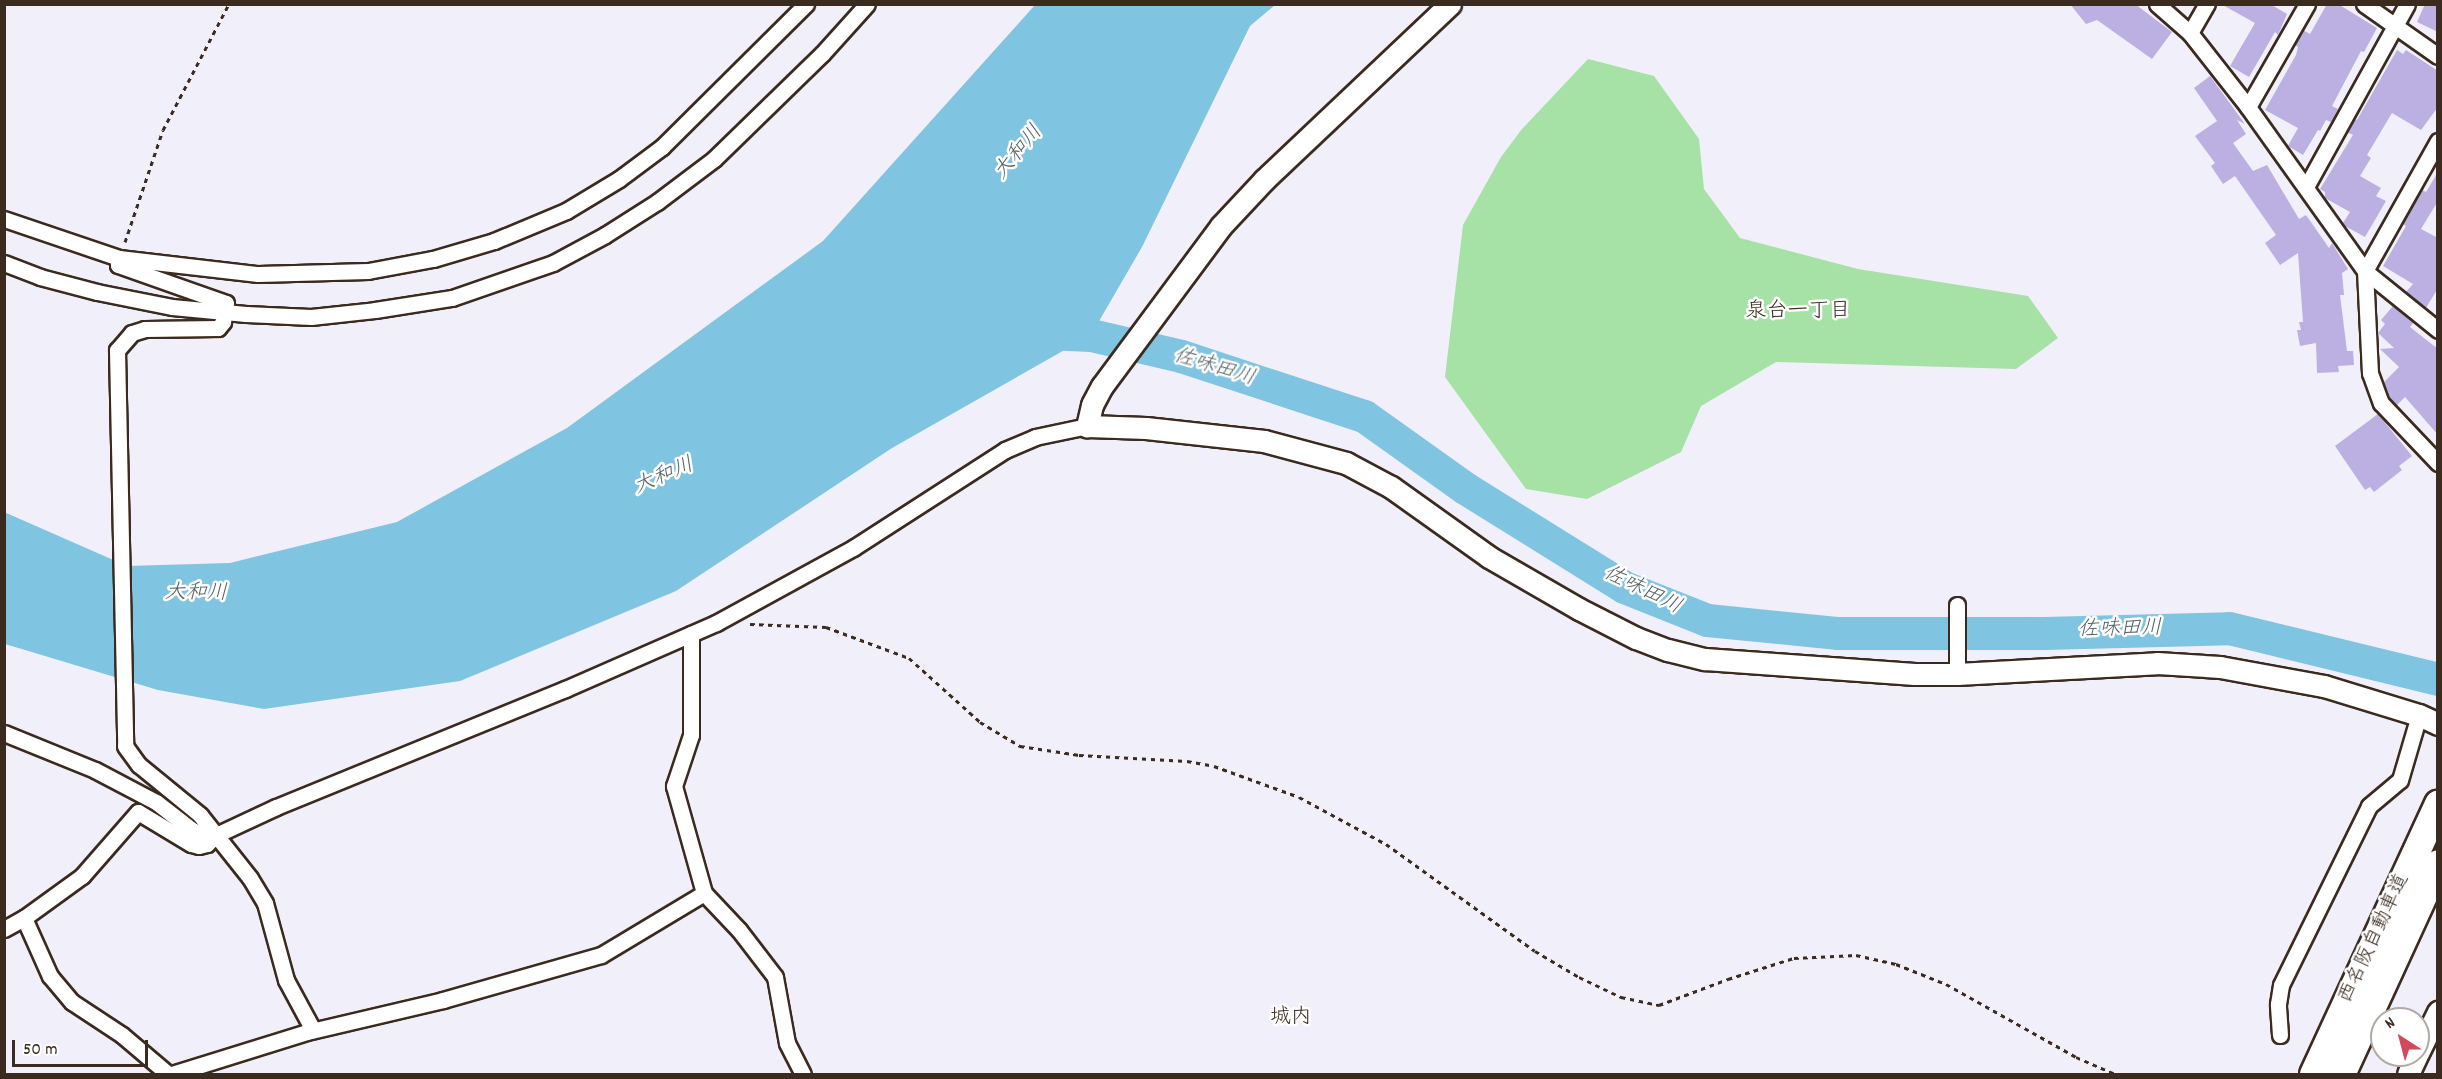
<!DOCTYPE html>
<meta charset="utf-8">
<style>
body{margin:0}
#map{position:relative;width:2442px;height:1079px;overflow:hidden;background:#f1eff9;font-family:Dekko,"Klee One",sans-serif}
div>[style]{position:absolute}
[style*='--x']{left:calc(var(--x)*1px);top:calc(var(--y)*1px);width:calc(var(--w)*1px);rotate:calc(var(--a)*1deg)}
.green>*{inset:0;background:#a6e1a6}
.water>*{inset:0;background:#7fc4e0}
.river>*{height:33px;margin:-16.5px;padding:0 16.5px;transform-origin:16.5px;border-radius:16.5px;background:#7fc4e0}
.building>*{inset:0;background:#bbb0e1}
.path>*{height:3px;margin-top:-1.5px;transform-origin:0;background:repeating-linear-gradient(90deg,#3b2a1e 0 4.5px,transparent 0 9px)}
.roads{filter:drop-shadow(2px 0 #3b2a1e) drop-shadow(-2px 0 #3b2a1e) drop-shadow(0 2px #3b2a1e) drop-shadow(0 -2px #3b2a1e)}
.street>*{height:15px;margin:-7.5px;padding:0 7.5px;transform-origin:7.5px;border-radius:7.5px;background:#fff}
.secondary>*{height:21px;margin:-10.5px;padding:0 10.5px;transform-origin:10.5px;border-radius:10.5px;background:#fff}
.highway>*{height:27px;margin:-13.5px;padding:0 13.5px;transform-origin:13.5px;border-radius:13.5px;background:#fff}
span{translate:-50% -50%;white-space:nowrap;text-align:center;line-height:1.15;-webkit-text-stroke:5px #fff;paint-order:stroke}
.street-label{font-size:20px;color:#3b2a1e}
.water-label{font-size:21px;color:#536062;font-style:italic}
.neighbourhood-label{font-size:21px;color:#3b2a1e}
.frame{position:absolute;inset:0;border:6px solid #3b2a1e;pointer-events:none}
.north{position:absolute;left:2370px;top:1007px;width:60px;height:60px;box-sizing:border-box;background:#fff;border:2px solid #b1aaa5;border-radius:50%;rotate:324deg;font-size:16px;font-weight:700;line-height:24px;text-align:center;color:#3b2a1e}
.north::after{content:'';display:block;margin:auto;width:21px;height:27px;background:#d1495b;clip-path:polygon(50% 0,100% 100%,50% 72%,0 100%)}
.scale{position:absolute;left:12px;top:1040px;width:136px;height:27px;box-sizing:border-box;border:3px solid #3b2a1e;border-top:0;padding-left:8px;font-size:18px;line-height:21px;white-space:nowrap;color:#3b2a1e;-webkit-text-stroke:4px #fff;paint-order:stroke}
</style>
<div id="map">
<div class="green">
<i style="clip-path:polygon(1588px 59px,1654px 76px,1699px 139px,1704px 189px,1740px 238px,1858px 269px,2028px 296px,2058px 338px,2016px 369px,1776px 362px,1701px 406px,1681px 452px,1587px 499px,1526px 489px,1445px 377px,1463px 225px,1501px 157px,1522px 129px)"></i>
</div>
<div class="water">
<i style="clip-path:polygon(1035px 5px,1275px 5px,1250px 26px,1142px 247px,1091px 335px,892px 448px,676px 591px,460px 681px,264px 709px,158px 690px,5px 644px,4px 512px,127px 566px,230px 563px,397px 522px,567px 428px,823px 241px)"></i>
</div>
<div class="river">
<i style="--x:1046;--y:333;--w:45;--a:2.5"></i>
<i style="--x:1091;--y:335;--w:92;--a:13.1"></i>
<i style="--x:1181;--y:356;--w:193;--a:18.2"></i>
<i style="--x:1364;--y:416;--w:124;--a:35.5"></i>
<i style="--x:1465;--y:488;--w:187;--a:31.9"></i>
<i style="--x:1624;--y:587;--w:89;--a:21.7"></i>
<i style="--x:1707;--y:620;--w:132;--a:5.7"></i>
<i style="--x:1838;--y:633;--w:206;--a:0"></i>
<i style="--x:2044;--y:633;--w:185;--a:-1.5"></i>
<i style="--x:2229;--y:628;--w:215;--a:13.7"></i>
</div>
<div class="building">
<i style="clip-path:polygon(2070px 4px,2135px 4px,2172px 32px,2152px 59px,2097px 20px,2086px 24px)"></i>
<i style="clip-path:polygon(2221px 4px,2270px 4px,2287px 14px,2278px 35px,2275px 32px,2249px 77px,2230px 66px,2255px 23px)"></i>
<i style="clip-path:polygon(2327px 4px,2338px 4px,2377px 28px,2364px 52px,2361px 51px,2332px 106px,2338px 109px,2331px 122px,2326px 120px,2320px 131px,2318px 130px,2303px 155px,2288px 146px,2298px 128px,2265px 110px,2296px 55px,2298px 47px,2295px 45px,2303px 30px,2310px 34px)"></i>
<i style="clip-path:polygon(2425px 4px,2438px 4px,2438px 32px,2417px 22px)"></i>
<i style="clip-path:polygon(2397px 50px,2403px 54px,2406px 50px,2438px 71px,2438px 107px,2421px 130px,2392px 113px,2367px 155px,2371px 158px,2360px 176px,2381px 188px,2376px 196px,2386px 201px,2365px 237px,2345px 226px,2343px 223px,2350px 212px,2325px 198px,2325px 192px,2320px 189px,2353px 135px,2347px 132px,2355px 119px,2357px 120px)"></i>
<i style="clip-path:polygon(2210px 76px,2245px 124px,2237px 120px,2246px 134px,2233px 143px,2253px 171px,2267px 165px,2299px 219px,2306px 215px,2329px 248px,2332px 243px,2348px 269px,2342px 273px,2344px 295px,2340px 295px,2347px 351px,2353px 351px,2354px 365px,2338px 366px,2339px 372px,2317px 373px,2316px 343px,2300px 346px,2297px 330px,2301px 330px,2299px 322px,2303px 322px,2298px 253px,2280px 265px,2265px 243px,2276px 235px,2235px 176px,2223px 184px,2211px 166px,2215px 163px,2195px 136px,2217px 121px,2194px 88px)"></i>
<i style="clip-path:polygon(2438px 172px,2438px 201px,2421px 229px,2438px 238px,2438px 288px,2426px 308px,2406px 292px,2413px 284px,2383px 266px,2406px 226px,2403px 224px,2422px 190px,2426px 192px)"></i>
<i style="clip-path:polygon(2393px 306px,2413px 323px,2410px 327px,2438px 349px,2438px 435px,2405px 397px,2397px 405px,2389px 397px,2384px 382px,2399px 367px,2380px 349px,2394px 348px,2378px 333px,2385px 324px,2381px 320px)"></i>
<i style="clip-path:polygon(2378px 414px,2412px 456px,2399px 466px,2402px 470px,2374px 492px,2370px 487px,2365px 490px,2335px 446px)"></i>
</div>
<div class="path">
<i style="--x:125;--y:242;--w:118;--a:-71.3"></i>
<i style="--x:163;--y:130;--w:142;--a:-62.4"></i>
<i style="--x:750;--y:624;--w:76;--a:2.3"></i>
<i style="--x:826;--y:627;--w:89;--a:20.5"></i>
<i style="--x:909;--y:658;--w:96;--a:42"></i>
<i style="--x:980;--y:722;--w:47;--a:31"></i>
<i style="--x:1020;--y:746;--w:60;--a:8.7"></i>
<i style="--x:1079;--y:755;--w:108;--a:3.2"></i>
<i style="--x:1187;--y:761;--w:27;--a:10"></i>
<i style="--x:1214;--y:766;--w:90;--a:20"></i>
<i style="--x:1299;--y:797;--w:99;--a:28.4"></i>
<i style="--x:1386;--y:844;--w:183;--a:35.7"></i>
<i style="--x:1535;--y:951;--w:51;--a:30.6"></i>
<i style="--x:1579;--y:977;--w:47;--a:25.5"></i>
<i style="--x:1621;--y:997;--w:39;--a:12"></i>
<i style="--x:1659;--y:1005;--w:74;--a:-20.6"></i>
<i style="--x:1728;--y:979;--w:69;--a:-17.7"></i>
<i style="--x:1794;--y:958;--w:62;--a:-2.8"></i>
<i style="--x:1856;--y:955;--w:41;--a:12.7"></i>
<i style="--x:1896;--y:964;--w:54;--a:21.8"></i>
<i style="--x:1946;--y:984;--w:149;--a:29.3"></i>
<i style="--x:2076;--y:1057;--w:43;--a:23.6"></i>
</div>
<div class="roads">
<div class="street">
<i style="--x:2157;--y:4;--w:44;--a:41.3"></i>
<i style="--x:2190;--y:33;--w:94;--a:51.9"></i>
<i style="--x:2248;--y:107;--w:201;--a:54.5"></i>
<i style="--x:2365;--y:271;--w:102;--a:87.2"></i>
<i style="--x:2370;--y:373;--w:32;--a:70"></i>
<i style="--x:2381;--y:403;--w:83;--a:46.5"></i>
<i style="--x:2364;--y:4;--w:90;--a:35.1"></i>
<i style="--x:2190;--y:33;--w:34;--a:-60"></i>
<i style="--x:2248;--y:107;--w:119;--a:-60.2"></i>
<i style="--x:2438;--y:141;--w:149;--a:119.3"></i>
<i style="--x:2365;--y:271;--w:94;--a:38.9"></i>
<i style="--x:2306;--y:187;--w:209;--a:-61.1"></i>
<i style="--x:4;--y:219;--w:121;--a:18.7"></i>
<i style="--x:119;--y:258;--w:140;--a:6.6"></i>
<i style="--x:258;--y:274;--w:110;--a:-1.6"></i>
<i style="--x:368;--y:271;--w:66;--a:-10.5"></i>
<i style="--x:433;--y:259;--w:64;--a:-16.4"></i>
<i style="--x:494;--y:241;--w:78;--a:-22.6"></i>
<i style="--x:566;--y:211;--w:62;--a:-31.1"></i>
<i style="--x:619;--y:179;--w:54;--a:-36.7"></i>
<i style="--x:662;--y:147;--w:203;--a:-44.8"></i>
<i style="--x:119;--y:258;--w:7;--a:98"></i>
<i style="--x:118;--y:265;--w:114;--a:19.4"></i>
<i style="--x:226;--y:303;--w:19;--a:99"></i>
<i style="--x:223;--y:322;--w:8;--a:130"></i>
<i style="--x:218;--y:328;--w:73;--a:179.2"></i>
<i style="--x:145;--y:329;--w:14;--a:163"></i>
<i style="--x:132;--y:333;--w:23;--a:131"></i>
<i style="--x:117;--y:350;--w:396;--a:88.8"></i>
<i style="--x:125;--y:746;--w:24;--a:54"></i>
<i style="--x:139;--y:765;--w:79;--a:39.3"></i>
<i style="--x:200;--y:815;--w:80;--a:51.6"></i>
<i style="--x:250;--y:878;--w:29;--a:59"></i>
<i style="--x:265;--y:903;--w:80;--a:74.7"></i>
<i style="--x:286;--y:980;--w:57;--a:61.6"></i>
<i style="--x:4;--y:263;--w:39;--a:21"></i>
<i style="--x:40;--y:277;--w:59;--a:14.7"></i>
<i style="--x:97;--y:292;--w:76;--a:11.3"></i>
<i style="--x:172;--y:307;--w:74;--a:5.4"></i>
<i style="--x:246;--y:314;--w:65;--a:2.6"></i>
<i style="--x:311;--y:317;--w:64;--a:-6.2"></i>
<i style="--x:375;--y:310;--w:78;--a:-8.9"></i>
<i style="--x:452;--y:298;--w:107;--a:-19.1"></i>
<i style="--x:553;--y:263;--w:59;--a:-28.3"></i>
<i style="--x:605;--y:235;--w:62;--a:-32.4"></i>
<i style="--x:657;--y:202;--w:71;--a:-37"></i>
<i style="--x:714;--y:159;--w:151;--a:-44.2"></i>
<i style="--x:822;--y:54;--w:67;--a:-48"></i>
<i style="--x:1957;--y:605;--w:69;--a:90"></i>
<i style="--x:691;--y:634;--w:101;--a:90"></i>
<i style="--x:691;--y:735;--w:54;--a:108.4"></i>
<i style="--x:674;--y:786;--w:111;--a:74.3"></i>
<i style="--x:704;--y:893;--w:51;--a:46.6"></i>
<i style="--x:739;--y:930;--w:59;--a:52.5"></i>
<i style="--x:775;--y:977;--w:67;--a:79.7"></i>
<i style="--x:787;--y:1043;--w:35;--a:63"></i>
<i style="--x:4;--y:733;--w:98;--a:22.1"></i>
<i style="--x:95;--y:770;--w:69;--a:27.7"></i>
<i style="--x:156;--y:802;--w:46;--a:37.9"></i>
<i style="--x:192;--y:830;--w:11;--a:27"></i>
<i style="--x:202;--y:835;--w:14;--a:0"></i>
<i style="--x:216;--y:835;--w:66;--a:-25"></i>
<i style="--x:276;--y:807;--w:312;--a:-22.2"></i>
<i style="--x:565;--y:689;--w:165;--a:-23.6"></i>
<i style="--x:716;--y:623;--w:156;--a:-28.7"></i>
<i style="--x:853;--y:548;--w:181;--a:-32.8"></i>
<i style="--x:1005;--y:450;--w:33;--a:-23"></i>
<i style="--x:1035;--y:437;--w:53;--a:-11.9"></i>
<i style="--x:24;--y:918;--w:64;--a:65.9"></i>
<i style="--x:50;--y:976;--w:34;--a:50"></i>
<i style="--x:72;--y:1002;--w:60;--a:33.4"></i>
<i style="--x:122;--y:1035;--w:60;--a:40.3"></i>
<i style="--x:4;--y:929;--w:23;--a:-29"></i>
<i style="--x:24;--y:918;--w:72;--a:-35.9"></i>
<i style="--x:82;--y:876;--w:85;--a:-48.8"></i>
<i style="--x:138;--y:812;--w:62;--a:31.1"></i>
<i style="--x:191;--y:844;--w:8;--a:14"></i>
<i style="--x:199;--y:846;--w:8;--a:-14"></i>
<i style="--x:207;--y:844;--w:13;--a:-45"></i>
<i style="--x:2280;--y:1035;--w:31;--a:-94"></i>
<i style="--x:2278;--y:1004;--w:19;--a:-81"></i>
<i style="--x:2281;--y:985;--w:199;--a:-63.8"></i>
<i style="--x:2369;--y:806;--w:40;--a:-40"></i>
<i style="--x:2400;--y:780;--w:68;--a:-73.7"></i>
<i style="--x:172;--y:1074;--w:141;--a:-17.3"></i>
<i style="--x:307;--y:1032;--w:140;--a:-13.2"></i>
<i style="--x:443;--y:1000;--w:164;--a:-15.9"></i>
<i style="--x:601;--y:955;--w:120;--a:-31"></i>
</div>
<div class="secondary">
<i style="--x:1450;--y:4;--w:256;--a:136.6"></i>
<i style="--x:1264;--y:180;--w:63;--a:133.1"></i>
<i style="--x:1221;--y:226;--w:199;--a:126.6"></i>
<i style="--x:1102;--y:386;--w:21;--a:118"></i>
<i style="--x:1092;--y:405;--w:22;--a:103"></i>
<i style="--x:1087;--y:426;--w:59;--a:1.9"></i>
<i style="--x:1146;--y:428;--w:119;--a:6.3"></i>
<i style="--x:1264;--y:441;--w:85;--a:15"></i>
<i style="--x:1346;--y:463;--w:51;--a:28.1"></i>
<i style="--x:1391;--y:487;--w:120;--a:35.5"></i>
<i style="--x:1489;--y:557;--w:104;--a:30"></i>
<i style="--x:1579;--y:609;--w:64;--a:27"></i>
<i style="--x:1636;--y:638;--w:34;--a:21"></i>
<i style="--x:1668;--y:650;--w:38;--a:14"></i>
<i style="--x:1705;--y:659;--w:210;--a:4.1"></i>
<i style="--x:1914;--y:674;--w:43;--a:0"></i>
<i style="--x:1957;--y:674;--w:200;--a:-3.1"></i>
<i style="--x:2157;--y:663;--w:63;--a:3.6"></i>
<i style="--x:2220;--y:667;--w:106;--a:10.4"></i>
<i style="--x:2324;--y:686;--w:99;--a:17"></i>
<i style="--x:2419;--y:715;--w:21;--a:25"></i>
<i style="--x:2418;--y:1053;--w:46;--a:-64"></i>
<i style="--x:2408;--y:1074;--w:21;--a:-65"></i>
</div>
<div class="highway">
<i style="--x:2313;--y:1074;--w:298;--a:-65.2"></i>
<i style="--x:2341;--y:1074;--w:232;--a:-65.3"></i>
</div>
</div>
<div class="street-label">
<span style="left:2375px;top:939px;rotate:-65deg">西名阪自動車道</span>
</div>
<div class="water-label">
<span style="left:1019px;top:153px;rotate:-50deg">大和川</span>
<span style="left:1214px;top:368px;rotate:17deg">佐味田川</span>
<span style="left:664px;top:477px;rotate:-23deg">大和川</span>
<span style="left:1642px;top:591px;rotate:26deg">佐味田川</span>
<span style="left:196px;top:594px;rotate:1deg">大和川</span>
<span style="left:2120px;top:630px;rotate:-1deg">佐味田川</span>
</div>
<div class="neighbourhood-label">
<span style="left:1798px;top:312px">泉台一丁目</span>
<span style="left:1291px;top:1018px">城内</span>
</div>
<div class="frame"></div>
<div class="north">N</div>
<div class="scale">50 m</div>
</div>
